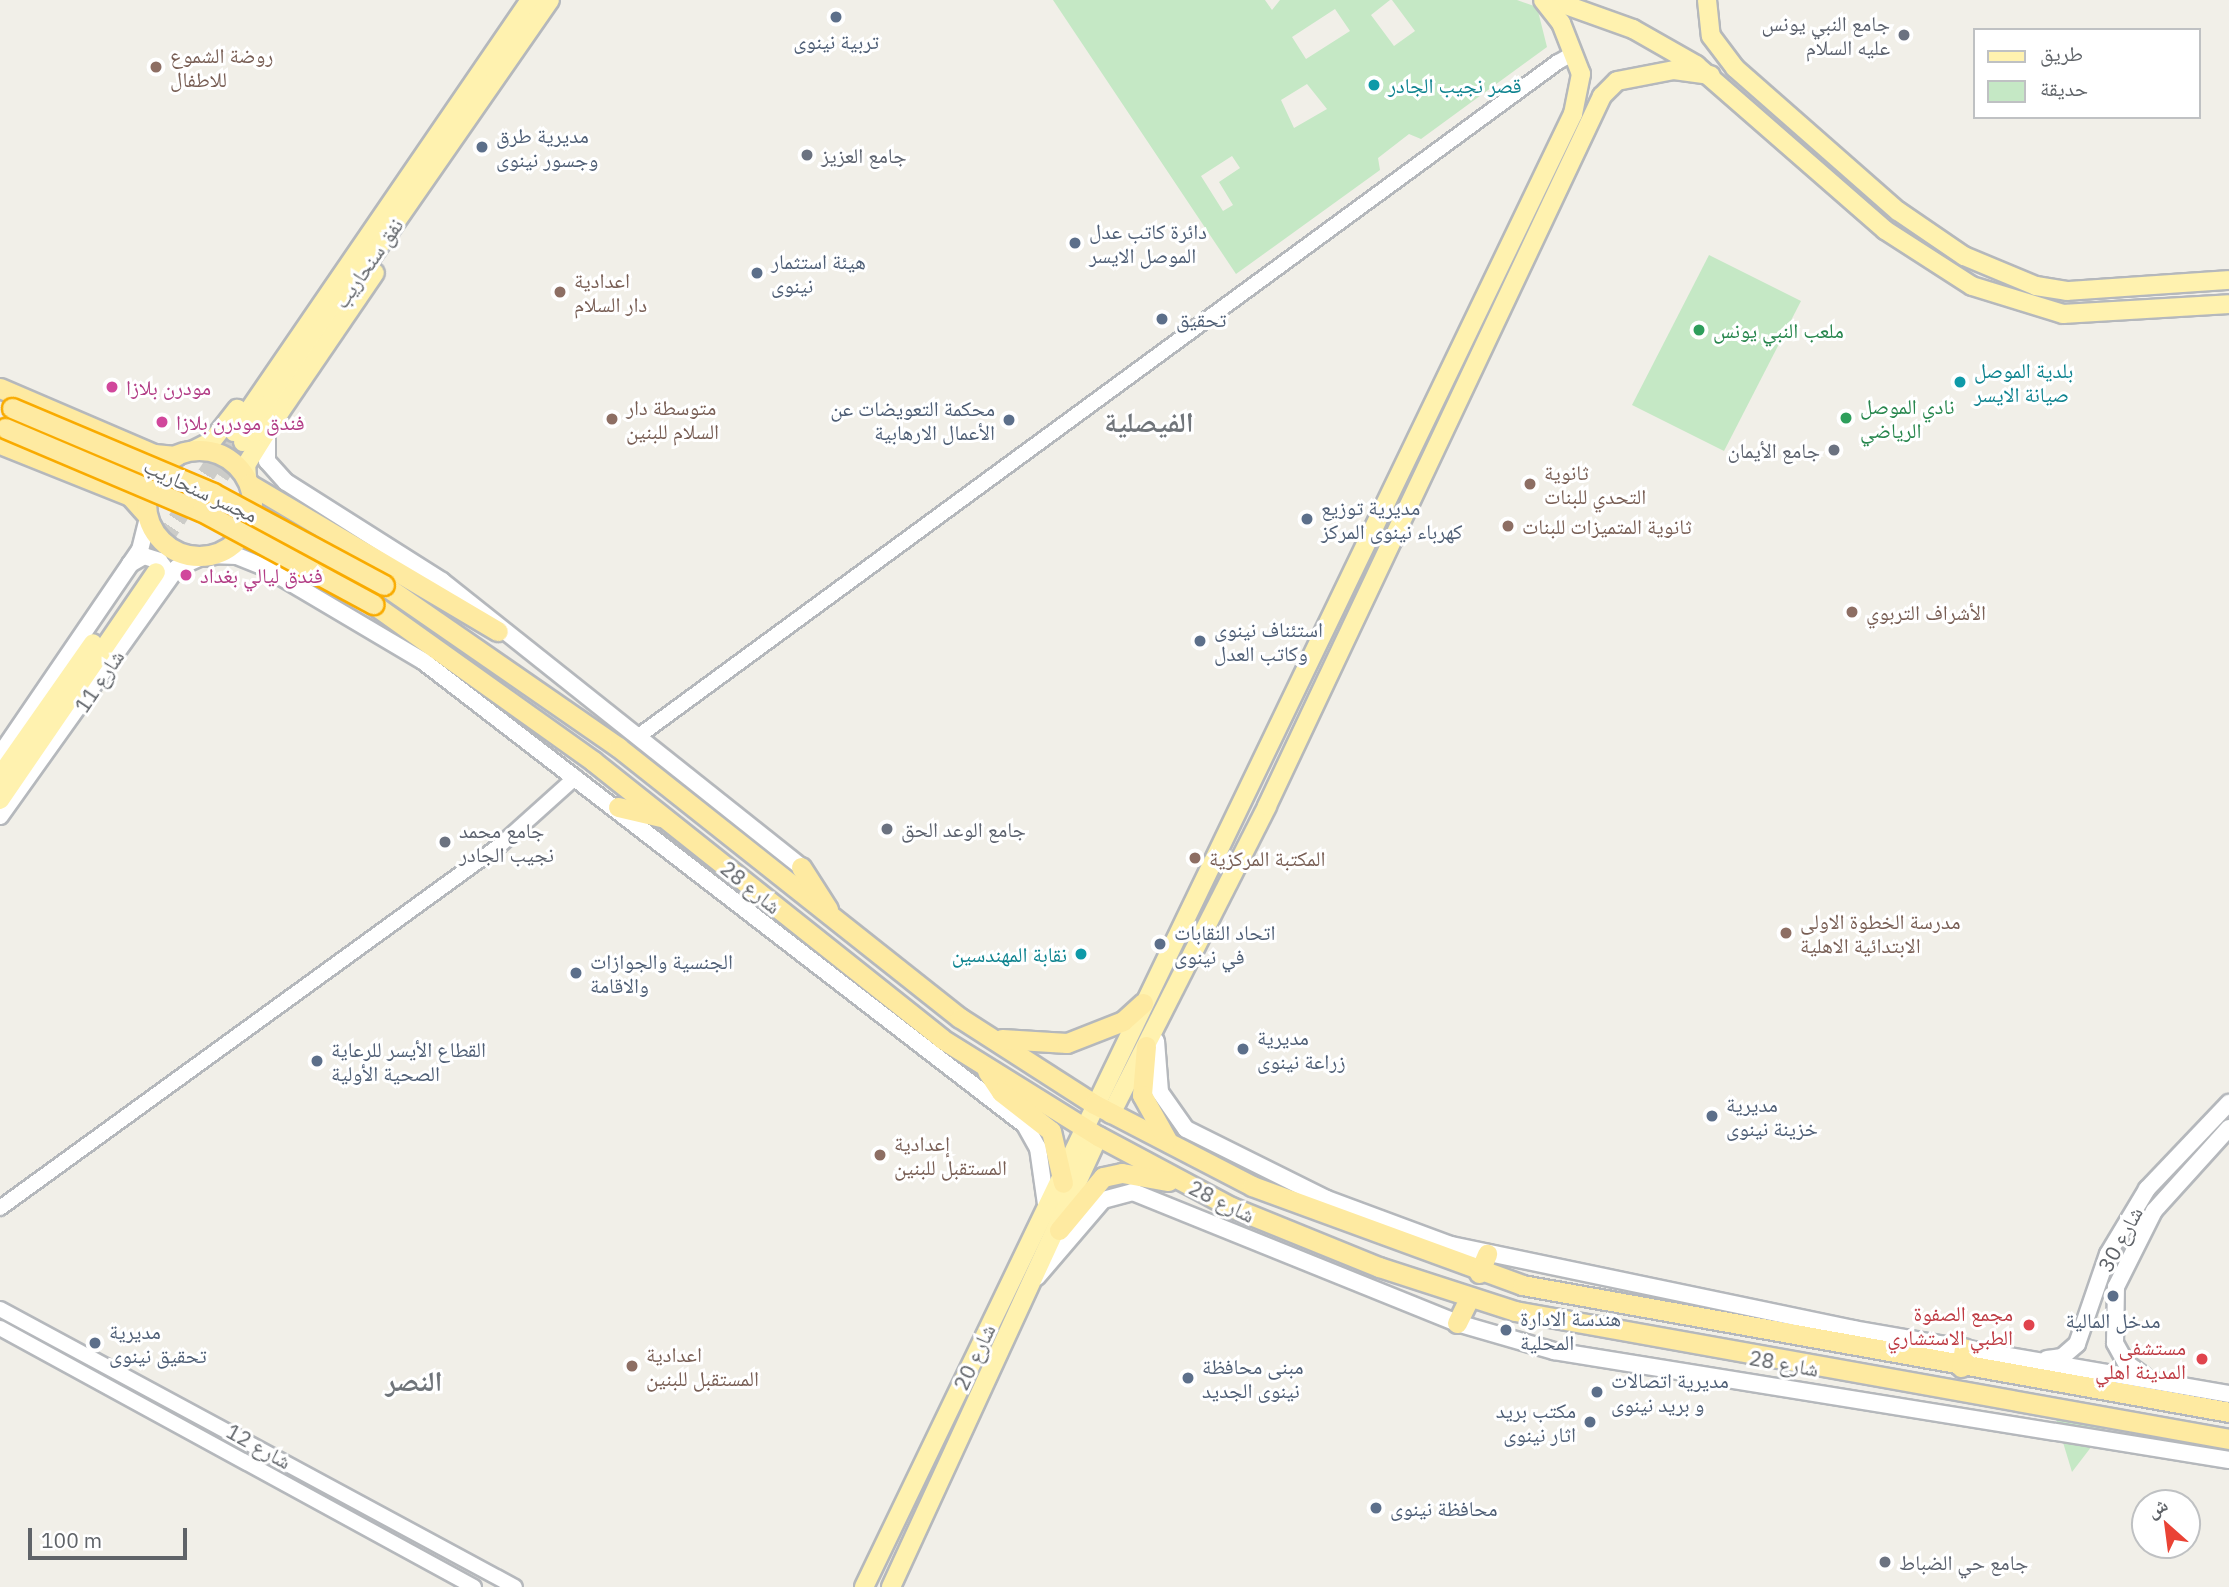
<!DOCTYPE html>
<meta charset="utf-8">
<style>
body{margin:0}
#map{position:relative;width:2229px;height:1587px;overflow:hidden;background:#f1efe8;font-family:"IBM Plex Sans","Noto Naskh Arabic",sans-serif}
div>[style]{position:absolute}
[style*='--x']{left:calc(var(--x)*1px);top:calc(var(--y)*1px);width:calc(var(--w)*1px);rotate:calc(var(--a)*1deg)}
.green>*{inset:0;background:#c5e8c5}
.primary-tunnel>*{height:18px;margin-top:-9px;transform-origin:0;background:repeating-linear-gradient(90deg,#ccccc8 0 18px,transparent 0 27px)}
.roads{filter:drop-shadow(2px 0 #b5b8bc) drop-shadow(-2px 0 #b5b8bc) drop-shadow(0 2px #b5b8bc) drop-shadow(0 -2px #b5b8bc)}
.tertiary>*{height:14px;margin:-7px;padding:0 7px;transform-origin:7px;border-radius:7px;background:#fff}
.secondary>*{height:16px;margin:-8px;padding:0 8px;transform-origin:8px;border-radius:8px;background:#fff}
.primary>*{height:18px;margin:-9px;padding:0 9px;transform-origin:9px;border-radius:9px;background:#fff2af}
.trunk>*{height:19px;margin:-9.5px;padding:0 9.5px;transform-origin:9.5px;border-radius:9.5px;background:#feeaa1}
.trunk>.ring{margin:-9.5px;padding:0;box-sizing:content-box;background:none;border:19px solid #feeaa1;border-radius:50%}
.bridges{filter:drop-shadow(2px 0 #f9ab00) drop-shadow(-2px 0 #f9ab00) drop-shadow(0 2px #f9ab00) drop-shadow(0 -2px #f9ab00)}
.trunk-bridge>*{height:19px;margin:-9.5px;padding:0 9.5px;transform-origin:9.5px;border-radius:9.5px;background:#feeaa1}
.dots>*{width:19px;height:19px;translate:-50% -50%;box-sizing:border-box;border:4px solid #fff;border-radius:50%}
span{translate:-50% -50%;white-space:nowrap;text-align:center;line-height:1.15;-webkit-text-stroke:6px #fff;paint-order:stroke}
.worship-label{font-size:21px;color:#5b616d}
.right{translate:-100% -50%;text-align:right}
.left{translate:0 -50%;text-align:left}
.service-label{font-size:21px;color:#4e5e75}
.education-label{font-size:21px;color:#785e54}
.culture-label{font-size:21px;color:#0d838f}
.street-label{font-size:21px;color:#5f6368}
.leisure-label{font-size:21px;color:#27864d}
.hotel-label{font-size:21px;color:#b23c85}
.health-label{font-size:21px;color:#be3a42}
.district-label{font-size:28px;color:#70757a;font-weight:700}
.legend{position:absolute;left:1973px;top:28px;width:228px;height:91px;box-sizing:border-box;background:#fff;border:2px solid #bfc1c3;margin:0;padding:9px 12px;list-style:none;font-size:21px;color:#5f6368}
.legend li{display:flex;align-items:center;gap:14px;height:35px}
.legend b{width:35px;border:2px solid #bfc1c3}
.north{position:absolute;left:2131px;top:1489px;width:70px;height:70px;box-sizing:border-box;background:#fff;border:2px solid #bfc1c3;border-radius:50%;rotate:332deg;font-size:19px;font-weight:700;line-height:28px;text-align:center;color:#5f6368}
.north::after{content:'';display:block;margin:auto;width:24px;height:32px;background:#ea4335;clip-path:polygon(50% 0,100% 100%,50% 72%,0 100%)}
.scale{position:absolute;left:28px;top:1528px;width:159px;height:32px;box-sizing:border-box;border:4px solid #5f6368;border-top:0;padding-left:9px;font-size:21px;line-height:24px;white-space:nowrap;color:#5f6368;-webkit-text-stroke:5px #fff;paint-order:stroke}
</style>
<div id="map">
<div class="green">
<i style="clip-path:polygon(evenodd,1053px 0,1265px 0,1272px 10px,1280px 0,1390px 0,1371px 15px,1394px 46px,1415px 31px,1392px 0,1517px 0,1537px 7px,1547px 47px,1421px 139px,1409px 134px,1378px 158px,1380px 170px,1236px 274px,1053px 0,1335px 9px,1350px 31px,1306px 59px,1292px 37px,1335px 9px,1053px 0,1307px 84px,1327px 109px,1294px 128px,1281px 100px,1307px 84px,1053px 0,1232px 156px,1240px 168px,1219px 182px,1233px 205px,1223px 211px,1201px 176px,1232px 156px)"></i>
<i style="clip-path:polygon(1709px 255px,1801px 301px,1724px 451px,1632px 405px)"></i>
<i style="clip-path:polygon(2055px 1416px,2108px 1425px,2072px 1472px)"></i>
</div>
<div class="primary-tunnel">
<i style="--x:220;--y:476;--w:41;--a:-55.9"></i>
<i style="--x:147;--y:565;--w:159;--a:-56.8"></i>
</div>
<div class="roads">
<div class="tertiary">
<i style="--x:640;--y:735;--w:1138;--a:-36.25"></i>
<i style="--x:1558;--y:62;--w:13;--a:-29"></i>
<i style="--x:1569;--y:56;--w:12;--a:42"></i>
<i style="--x:0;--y:1208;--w:616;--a:-35.96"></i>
<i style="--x:499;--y:846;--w:103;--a:-41.9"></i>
<i style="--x:0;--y:1309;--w:585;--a:28.36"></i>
<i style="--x:0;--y:1328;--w:540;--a:28.65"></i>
</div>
<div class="secondary">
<i style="--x:267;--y:433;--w:28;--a:90"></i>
<i style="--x:267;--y:461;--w:28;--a:48"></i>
<i style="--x:286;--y:482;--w:185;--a:32.4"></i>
<i style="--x:442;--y:581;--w:459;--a:38.5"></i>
<i style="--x:209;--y:555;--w:28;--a:2"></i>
<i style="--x:237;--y:556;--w:29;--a:22"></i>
<i style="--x:264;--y:567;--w:185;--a:30.6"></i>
<i style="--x:423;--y:661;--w:760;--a:37.62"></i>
<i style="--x:1025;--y:1125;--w:26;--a:61"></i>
<i style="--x:1038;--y:1148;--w:64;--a:81.9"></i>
<i style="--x:130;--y:564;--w:16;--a:-30"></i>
<i style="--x:144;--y:556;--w:16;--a:18"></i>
<i style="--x:159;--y:561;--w:11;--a:52"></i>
<i style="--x:166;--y:570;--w:15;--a:98"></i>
<i style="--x:0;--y:755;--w:248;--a:-55.7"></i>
<i style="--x:140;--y:550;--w:33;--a:-76"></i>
<i style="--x:0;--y:816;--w:305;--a:-54.5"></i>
<i style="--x:177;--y:568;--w:30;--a:-24"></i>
<i style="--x:1156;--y:1041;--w:51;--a:85.5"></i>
<i style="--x:1160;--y:1092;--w:45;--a:54.9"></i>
<i style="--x:1186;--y:1129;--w:157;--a:26.4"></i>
<i style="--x:1327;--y:1199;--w:132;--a:20.4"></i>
<i style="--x:1451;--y:1245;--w:411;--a:11.8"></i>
<i style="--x:1853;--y:1329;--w:382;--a:9.8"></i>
<i style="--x:1037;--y:1277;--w:101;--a:-49.4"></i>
<i style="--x:1103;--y:1200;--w:31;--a:-15"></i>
<i style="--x:1133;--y:1192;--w:349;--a:22"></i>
<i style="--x:1457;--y:1323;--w:101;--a:16.1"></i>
<i style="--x:1554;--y:1351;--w:684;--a:9.17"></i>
<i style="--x:2047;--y:1359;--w:15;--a:-8"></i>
<i style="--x:2062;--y:1357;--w:20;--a:-41"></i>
<i style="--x:2077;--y:1344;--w:95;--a:-71"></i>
<i style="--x:2108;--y:1254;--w:76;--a:-59"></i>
<i style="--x:2147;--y:1189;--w:119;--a:-46.4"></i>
<i style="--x:2144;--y:1376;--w:22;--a:-144"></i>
<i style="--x:2126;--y:1363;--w:23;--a:-119"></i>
<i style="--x:2115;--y:1343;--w:56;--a:-89"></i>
<i style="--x:2116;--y:1287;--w:85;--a:-63.4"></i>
<i style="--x:2154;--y:1211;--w:112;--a:-47.9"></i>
</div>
<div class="primary">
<i style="--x:1552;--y:0;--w:86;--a:19.7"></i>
<i style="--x:1633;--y:29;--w:73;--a:29.7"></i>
<i style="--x:1696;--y:65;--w:251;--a:41.1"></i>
<i style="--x:1885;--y:230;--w:103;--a:32.8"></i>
<i style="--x:1972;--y:286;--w:95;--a:17.1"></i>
<i style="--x:2063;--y:314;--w:166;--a:-3.4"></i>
<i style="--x:1707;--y:0;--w:36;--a:84"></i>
<i style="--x:1711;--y:36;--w:40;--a:53"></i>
<i style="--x:1735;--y:68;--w:217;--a:41.3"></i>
<i style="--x:1898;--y:211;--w:80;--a:34.3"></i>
<i style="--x:1964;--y:256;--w:78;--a:22.6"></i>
<i style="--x:2036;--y:286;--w:31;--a:9"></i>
<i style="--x:2067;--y:291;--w:162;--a:-3.9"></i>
<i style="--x:234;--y:432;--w:524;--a:-55.58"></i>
<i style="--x:243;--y:442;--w:538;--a:-55.22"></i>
<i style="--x:194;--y:450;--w:20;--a:-27"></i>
<i style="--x:212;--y:441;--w:41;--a:-52"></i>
<i style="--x:247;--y:478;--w:13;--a:-94"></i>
<i style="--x:246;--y:465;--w:36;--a:-58"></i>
<i style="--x:265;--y:434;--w:195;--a:-55.7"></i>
<i style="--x:0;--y:776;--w:162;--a:-55"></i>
<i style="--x:0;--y:800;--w:276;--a:-55.6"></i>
<i style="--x:1111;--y:1114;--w:345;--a:-63.1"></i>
<i style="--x:1267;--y:806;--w:785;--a:-64.74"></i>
<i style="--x:1602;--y:96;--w:21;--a:-45"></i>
<i style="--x:1617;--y:81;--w:58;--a:-10.9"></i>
<i style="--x:1674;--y:70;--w:37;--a:8"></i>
<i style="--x:864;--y:1587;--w:1635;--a:-64.3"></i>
<i style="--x:1573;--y:114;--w:41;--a:-78.7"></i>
<i style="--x:1581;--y:74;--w:55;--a:-111.4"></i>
<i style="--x:1561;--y:23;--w:29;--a:-128"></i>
<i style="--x:891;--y:1587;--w:496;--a:-65.3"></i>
</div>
<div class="trunk">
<i style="--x:0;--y:388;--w:168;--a:23.2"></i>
<i style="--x:154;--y:454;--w:22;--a:5"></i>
<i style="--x:0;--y:444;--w:140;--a:21.8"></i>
<i style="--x:130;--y:496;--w:25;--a:48"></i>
<i class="ring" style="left:146px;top:450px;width:87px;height:87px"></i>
<i style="--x:249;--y:484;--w:289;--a:30.6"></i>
<i style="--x:384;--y:585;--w:285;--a:34.7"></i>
<i style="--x:618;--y:747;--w:436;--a:38.4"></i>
<i style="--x:960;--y:1018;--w:159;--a:32.7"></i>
<i style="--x:1094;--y:1104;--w:178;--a:27.4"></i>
<i style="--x:1252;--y:1186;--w:288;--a:20.1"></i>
<i style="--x:1522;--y:1285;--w:718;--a:10.18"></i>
<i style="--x:373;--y:604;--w:270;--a:35.5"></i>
<i style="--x:593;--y:761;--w:446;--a:38.5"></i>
<i style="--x:942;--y:1039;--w:184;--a:31.9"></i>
<i style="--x:1098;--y:1136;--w:151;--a:28.1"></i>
<i style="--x:1231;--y:1207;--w:160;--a:22.1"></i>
<i style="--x:1379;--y:1267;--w:143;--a:17.9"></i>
<i style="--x:1515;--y:1311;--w:725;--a:10.16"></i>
<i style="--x:618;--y:807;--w:44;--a:13.1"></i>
<i style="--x:801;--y:867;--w:50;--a:57.3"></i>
<i style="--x:1002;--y:1039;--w:65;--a:3.5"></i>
<i style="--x:1067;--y:1043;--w:60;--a:-21.4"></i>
<i style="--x:1123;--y:1021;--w:27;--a:-42"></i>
<i style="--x:1146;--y:1046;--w:49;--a:94.7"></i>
<i style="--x:1142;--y:1095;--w:51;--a:60.9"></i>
<i style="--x:987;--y:1071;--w:25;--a:56"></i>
<i style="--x:1001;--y:1092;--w:63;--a:38"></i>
<i style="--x:1051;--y:1131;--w:53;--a:77"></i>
<i style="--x:1059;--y:1230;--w:69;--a:-50.3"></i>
<i style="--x:1103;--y:1177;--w:19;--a:-12"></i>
<i style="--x:1122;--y:1173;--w:47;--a:9.9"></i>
<i style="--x:1479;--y:1273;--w:21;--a:-67"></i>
<i style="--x:1457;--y:1323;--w:28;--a:-64"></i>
<i style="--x:1961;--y:1367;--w:19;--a:-81"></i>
</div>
</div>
<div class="bridges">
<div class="trunk-bridge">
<i style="--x:12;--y:408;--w:218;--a:22.9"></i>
<i style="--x:213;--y:493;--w:194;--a:28.3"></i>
<i style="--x:5;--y:428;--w:213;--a:23"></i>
<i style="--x:201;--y:511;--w:196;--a:28.4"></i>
</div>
</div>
<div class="dots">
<i style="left:836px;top:17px;background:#5c6f8a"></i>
<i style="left:1904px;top:35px;background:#6b7280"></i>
<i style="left:156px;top:67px;background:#8d6e63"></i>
<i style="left:1374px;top:85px;background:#0f9aa8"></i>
<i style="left:482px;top:147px;background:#5c6f8a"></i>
<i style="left:807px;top:155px;background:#6b7280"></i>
<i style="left:1075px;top:243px;background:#5c6f8a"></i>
<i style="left:757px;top:273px;background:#5c6f8a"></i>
<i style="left:560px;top:292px;background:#8d6e63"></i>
<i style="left:1162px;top:319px;background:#5c6f8a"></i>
<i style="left:1699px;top:330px;background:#2e9e5b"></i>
<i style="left:1960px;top:382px;background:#0f9aa8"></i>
<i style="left:112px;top:387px;background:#d1479c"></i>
<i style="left:1846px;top:418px;background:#2e9e5b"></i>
<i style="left:612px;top:419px;background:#8d6e63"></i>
<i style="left:1009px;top:420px;background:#5c6f8a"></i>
<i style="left:162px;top:422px;background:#d1479c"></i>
<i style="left:1834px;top:450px;background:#6b7280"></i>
<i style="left:1530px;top:484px;background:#8d6e63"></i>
<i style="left:1307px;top:519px;background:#5c6f8a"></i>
<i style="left:1508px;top:526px;background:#8d6e63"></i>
<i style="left:186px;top:575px;background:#d1479c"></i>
<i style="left:1852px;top:612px;background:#8d6e63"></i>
<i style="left:1200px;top:641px;background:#5c6f8a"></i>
<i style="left:887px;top:829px;background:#6b7280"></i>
<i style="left:445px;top:842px;background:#6b7280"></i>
<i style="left:1195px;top:858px;background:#8d6e63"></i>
<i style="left:1786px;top:933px;background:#8d6e63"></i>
<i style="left:1160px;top:944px;background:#5c6f8a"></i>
<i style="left:1081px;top:954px;background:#0f9aa8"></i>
<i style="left:576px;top:973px;background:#5c6f8a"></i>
<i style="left:1243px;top:1049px;background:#5c6f8a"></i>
<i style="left:317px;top:1061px;background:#5c6f8a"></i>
<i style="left:1712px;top:1116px;background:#5c6f8a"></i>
<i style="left:880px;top:1155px;background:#8d6e63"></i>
<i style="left:2113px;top:1296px;background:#5c6f8a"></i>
<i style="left:2029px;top:1325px;background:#e0444e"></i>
<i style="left:1506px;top:1330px;background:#5c6f8a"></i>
<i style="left:95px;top:1343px;background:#5c6f8a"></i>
<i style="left:2202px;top:1359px;background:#e0444e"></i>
<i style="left:632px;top:1366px;background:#8d6e63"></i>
<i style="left:1188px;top:1378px;background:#5c6f8a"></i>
<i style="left:1597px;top:1392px;background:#5c6f8a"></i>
<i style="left:1590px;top:1422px;background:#5c6f8a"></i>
<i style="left:1376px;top:1508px;background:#5c6f8a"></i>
<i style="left:1885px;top:1562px;background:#6b7280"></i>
</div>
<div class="worship-label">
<span class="right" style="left:1890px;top:35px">جامع النبي يونس<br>عليه السلام</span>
<span class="left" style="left:821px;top:155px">جامع العزيز</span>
<span class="right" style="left:1820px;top:450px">جامع الأيمان</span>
<span class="left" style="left:901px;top:829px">جامع الوعد الحق</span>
<span class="left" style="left:459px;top:842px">جامع محمد<br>نجيب الجادر</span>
<span class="left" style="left:1899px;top:1562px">جامع حي الضباط</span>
</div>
<div class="service-label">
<span style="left:836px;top:41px">تربية نينوى</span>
<span class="left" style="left:496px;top:147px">مديرية طرق<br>وجسور نينوى</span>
<span class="left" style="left:1089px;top:243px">دائرة كاتب عدل<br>الموصل الايسر</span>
<span class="left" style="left:771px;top:273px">هيئة استثمار<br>نينوى</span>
<span class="left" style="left:1176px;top:319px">تحقيق</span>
<span class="right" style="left:995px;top:420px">محكمة التعويضات عن<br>الأعمال الارهابية</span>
<span class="left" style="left:1321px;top:519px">مديرية توزيع<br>كهرباء نينوى المركز</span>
<span class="left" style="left:1214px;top:641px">استئناف نينوى<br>وكاتب العدل</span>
<span class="left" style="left:1174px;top:944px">اتحاد النقابات<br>في نينوى</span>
<span class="left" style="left:590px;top:973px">الجنسية والجوازات<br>والاقامة</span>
<span class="left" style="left:1257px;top:1049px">مديرية<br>زراعة نينوى</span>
<span class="left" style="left:331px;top:1061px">القطاع الأيسر للرعاية<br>الصحية الأولية</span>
<span class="left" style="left:1726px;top:1116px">مديرية<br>خزينة نينوى</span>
<span class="left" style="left:1520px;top:1330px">هندسة الادارة<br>المحلية</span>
<span style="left:2113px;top:1320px">مدخل المالية</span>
<span class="left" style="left:109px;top:1343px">مديرية<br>تحقيق نينوى</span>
<span class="left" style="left:1202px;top:1378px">مبنى محافظة<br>نينوى الجديد</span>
<span class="left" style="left:1611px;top:1392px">مديرية اتصالات<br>و بريد نينوى</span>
<span class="right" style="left:1576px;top:1422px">مكتب بريد<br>اثار نينوى</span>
<span class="left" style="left:1390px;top:1508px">محافظة نينوى</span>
</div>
<div class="education-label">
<span class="left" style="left:170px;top:67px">روضة الشموع<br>للاطفال</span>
<span class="left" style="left:574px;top:292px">اعدادية<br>دار السلام</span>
<span class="left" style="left:626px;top:419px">متوسطة دار<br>السلام للبنين</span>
<span class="left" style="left:1544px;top:484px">ثانوية<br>التحدي للبنات</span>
<span class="left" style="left:1522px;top:526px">ثانوية المتميزات للبنات</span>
<span class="left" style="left:1866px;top:612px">الأشراف التربوي</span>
<span class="left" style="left:1209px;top:858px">المكتبة المركزية</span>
<span class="left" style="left:1800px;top:933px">مدرسة الخطوة الاولى<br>الابتدائية الاهلية</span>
<span class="left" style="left:894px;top:1155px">إعدادية<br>المستقبل للبنين</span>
<span class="left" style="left:646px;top:1366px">اعدادية<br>المستقبل للبنين</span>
</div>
<div class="culture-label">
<span class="left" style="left:1388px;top:85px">قصر نجيب الجادر</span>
<span class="left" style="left:1974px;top:382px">بلدية الموصل<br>صيانة الايسر</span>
<span class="right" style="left:1067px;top:954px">نقابة المهندسين</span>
</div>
<div class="street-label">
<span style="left:368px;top:263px;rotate:-55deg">نفق سنحاريب</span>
<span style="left:201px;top:490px;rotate:25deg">مجسر سنحاريب</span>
<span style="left:99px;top:681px;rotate:-56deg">شارع 11</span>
<span style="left:751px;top:887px;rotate:39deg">شارع 28</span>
<span style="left:1222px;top:1201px;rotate:26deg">شارع 28</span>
<span style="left:2120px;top:1239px;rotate:-62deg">شارع 30</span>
<span style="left:974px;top:1357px;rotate:-65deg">شارع 20</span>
<span style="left:1784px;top:1363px;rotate:10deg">شارع 28</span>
<span style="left:259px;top:1446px;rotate:29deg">شارع 12</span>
</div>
<div class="leisure-label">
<span class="left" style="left:1713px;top:330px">ملعب النبي يونس</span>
<span class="left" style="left:1860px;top:418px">نادي الموصل<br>الرياضي</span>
</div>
<div class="hotel-label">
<span class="left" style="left:126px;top:387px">مودرن بلازا</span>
<span class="left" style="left:176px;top:422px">فندق مودرن بلازا</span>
<span class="left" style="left:200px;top:575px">فندق ليالي بغداد</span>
</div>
<div class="health-label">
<span class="right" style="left:2013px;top:1325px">مجمع الصفوة<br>الطبي الاستشاري</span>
<span class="right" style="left:2186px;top:1359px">مستشفى<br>المدينة اهلي</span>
</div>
<div class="district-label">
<span style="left:1149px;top:422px">الفيصلية</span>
<span style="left:414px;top:1381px">النصر</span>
</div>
<ul class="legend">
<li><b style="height:9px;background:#fff2af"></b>طريق</li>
<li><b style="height:19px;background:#c5e8c5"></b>حديقة</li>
</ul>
<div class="north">ش</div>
<div class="scale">100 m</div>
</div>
